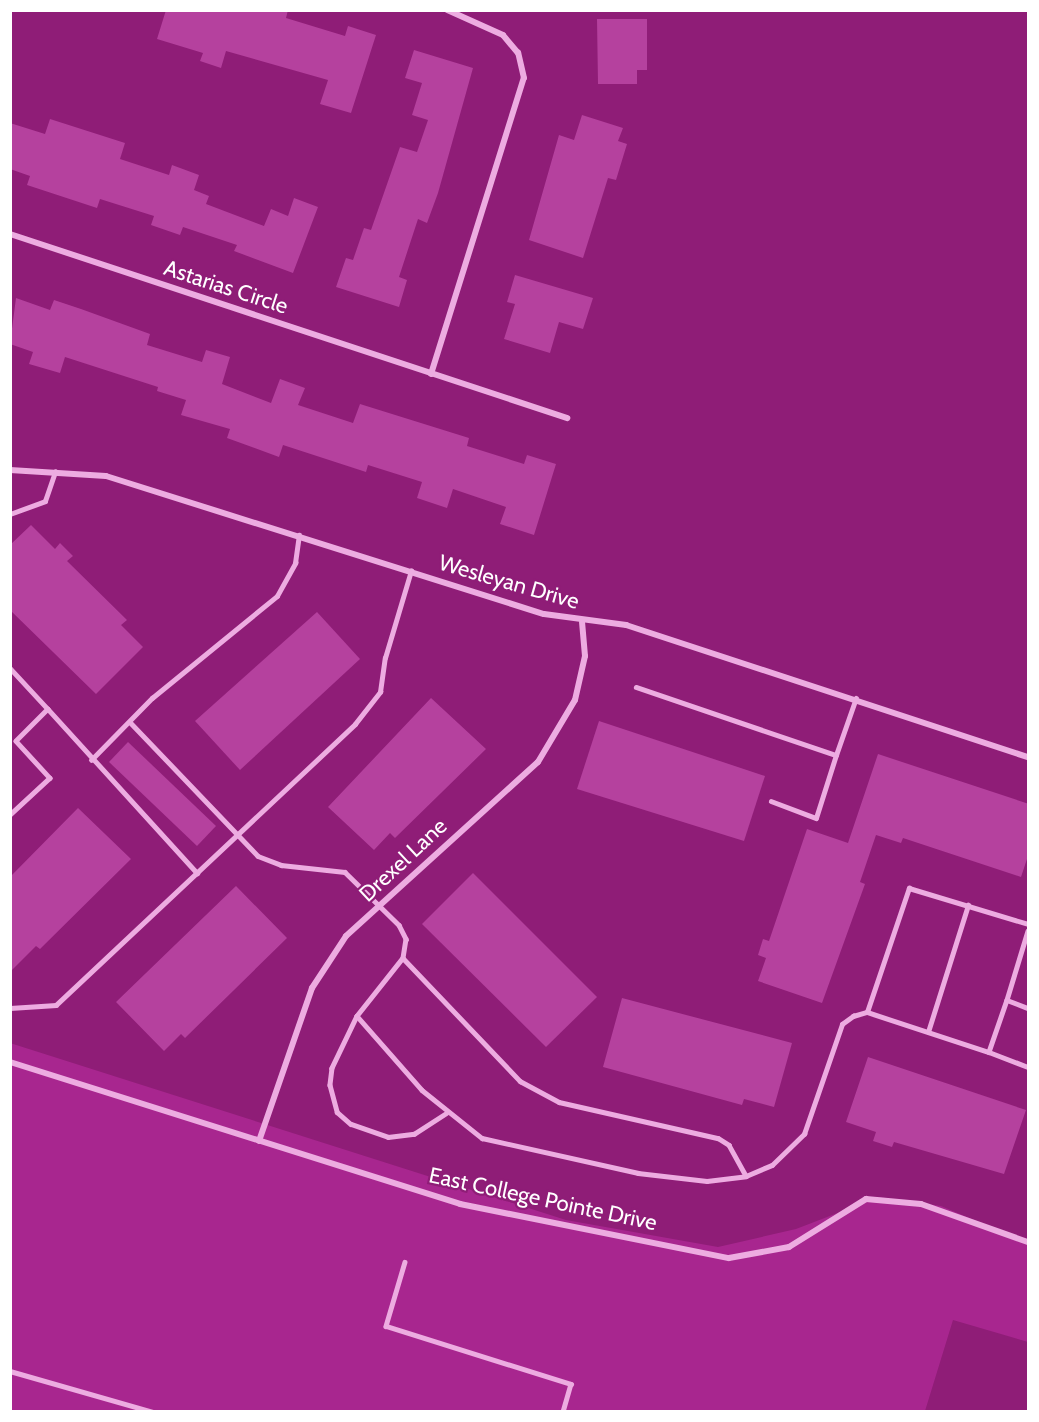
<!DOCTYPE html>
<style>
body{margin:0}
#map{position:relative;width:1039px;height:1422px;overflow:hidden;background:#8f1d77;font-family:Cabin,sans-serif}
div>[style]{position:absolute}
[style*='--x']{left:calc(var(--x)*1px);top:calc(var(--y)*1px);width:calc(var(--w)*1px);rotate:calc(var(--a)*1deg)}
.green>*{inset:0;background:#a8268f}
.building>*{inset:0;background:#b5419e}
.service>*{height:4.5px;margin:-2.25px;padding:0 2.25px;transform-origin:2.25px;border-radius:2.25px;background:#edace1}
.minor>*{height:6px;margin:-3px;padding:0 3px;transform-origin:3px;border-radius:3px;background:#edace1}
span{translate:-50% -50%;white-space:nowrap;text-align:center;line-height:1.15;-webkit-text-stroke:4.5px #8f1d77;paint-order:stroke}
.street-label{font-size:22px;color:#fff}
.frame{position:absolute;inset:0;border:12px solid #fff;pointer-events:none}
</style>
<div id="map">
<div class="green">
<i style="clip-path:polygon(10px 1043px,566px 1220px,718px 1247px,796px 1229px,879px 1197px,941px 1206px,1028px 1243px,1028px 1342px,953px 1320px,925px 1411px,11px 1411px)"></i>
</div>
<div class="building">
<i style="clip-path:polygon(166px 10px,288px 10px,286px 18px,345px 36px,348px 26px,376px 35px,351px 113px,320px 104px,328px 80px,226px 51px,221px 68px,200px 61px,203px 53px,157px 39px)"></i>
<i style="clip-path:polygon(597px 19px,647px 19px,647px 70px,637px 70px,637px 84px,598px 84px)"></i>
<i style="clip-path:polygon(414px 50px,473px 68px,438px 193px,427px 223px,418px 219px,399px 277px,407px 280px,399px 307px,336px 287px,346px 258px,353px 260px,364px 228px,371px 230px,400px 147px,417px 152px,428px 120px,412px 115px,422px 83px,405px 78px)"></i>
<i style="clip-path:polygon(582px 115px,623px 128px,618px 141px,627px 144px,616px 180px,608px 178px,583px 258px,529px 240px,559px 135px,574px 140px)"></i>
<i style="clip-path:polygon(50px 119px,125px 143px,120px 159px,169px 175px,172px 165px,199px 175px,194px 190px,209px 196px,206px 204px,264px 226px,271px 209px,288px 216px,294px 198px,318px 207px,293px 273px,234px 251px,237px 245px,183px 227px,180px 235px,151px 225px,154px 216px,100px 199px,97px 208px,27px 185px,30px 176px,10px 169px,10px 123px,45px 134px)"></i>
<i style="clip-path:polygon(515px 275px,593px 298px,583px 329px,559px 322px,550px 353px,504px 339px,515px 304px,507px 302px)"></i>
<i style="clip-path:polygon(16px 298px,50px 310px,54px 300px,81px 309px,150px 334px,147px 345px,202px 362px,206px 350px,230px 357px,222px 384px,271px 403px,280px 379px,305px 388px,298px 405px,353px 423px,360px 404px,469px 438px,467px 446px,524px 464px,527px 455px,556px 464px,534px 535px,500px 524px,506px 507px,453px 489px,447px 508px,417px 498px,422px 482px,368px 465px,366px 472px,283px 445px,279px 457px,227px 438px,230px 429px,181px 415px,186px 400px,157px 391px,158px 387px,65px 357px,60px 373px,29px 364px,33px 352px,10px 344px)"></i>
<i style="clip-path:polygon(31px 525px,55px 549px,60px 543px,73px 556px,67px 561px,127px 620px,121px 625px,143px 647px,96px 694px,10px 610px,10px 545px)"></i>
<i style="clip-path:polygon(317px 612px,360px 659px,240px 770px,195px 721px)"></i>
<i style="clip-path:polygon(431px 698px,486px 749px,395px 838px,390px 833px,374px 850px,328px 807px)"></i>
<i style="clip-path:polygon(599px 721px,765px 776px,744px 841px,577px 789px)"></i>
<i style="clip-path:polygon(128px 742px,216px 826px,197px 846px,109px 762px)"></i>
<i style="clip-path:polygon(878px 754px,1029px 804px,1029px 853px,1021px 877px,903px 838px,901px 843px,876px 835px,860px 882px,865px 884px,822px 1003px,758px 981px,766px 958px,758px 955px,763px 939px,769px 941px,807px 829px,848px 843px)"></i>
<i style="clip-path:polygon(78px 808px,131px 859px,40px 949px,36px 946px,10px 972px,10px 877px)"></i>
<i style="clip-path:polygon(473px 873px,597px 997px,546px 1047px,422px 924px)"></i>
<i style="clip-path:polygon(236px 886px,287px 938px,185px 1038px,181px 1034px,164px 1051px,116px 1002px)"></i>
<i style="clip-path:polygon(622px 998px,792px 1043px,774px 1107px,744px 1099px,742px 1105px,603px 1067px)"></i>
<i style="clip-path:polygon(868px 1057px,1026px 1110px,1004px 1174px,894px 1142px,892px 1147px,873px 1141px,876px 1132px,846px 1122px)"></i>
</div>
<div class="service">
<i style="--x:10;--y:514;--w:37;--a:-20"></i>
<i style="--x:45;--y:501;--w:31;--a:-71"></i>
<i style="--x:10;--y:668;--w:56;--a:47.2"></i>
<i style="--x:48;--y:709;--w:45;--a:135"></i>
<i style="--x:16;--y:741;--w:50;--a:47.4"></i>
<i style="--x:50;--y:778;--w:54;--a:137.2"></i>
<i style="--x:636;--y:687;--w:211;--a:18.8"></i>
<i style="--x:836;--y:755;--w:60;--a:-70.7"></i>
<i style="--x:48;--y:709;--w:222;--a:47.7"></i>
<i style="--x:130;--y:722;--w:185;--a:46.3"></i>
<i style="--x:258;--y:856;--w:25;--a:21"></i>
<i style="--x:281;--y:865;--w:64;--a:6.2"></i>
<i style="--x:345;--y:872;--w:76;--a:44.5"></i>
<i style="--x:399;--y:925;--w:16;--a:63"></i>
<i style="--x:406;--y:939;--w:19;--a:99"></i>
<i style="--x:403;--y:958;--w:74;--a:128.4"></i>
<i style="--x:357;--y:1016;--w:98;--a:48.7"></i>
<i style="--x:422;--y:1090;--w:77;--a:38.7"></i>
<i style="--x:482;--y:1138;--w:160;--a:12.6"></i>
<i style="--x:638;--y:1173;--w:69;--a:6.6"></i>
<i style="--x:707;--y:1181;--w:39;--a:-7"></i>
<i style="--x:746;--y:1176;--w:28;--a:-23"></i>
<i style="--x:772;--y:1165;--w:45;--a:-44.1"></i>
<i style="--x:804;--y:1134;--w:116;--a:-70.9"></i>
<i style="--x:842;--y:1024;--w:14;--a:-36"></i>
<i style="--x:853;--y:1016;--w:15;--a:-16"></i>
<i style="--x:867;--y:1012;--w:128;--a:18.2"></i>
<i style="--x:91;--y:760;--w:87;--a:-45.5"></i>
<i style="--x:152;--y:698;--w:161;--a:-39.2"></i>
<i style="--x:277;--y:596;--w:38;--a:-61"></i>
<i style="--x:295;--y:563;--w:28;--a:-82"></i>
<i style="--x:771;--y:801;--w:48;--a:20.7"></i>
<i style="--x:816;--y:818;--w:66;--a:-72.4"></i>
<i style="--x:1028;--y:931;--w:72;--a:106.9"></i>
<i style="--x:1007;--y:1000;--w:22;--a:21"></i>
<i style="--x:403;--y:958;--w:170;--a:46.4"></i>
<i style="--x:520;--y:1081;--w:44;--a:28.3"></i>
<i style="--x:559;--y:1102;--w:163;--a:12.8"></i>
<i style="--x:718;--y:1138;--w:13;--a:32"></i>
<i style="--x:729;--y:1145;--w:35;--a:61"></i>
<i style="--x:1007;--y:1000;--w:55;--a:109.1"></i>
<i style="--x:989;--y:1052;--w:42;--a:21"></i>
<i style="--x:10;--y:1008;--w:46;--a:-3.7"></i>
<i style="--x:56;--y:1005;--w:410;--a:-43.2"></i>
<i style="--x:355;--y:724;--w:41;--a:-52"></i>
<i style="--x:380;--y:692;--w:34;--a:-82"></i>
<i style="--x:385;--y:658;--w:91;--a:-73.4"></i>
<i style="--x:867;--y:1012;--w:131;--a:-71.3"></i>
<i style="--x:909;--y:888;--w:124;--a:16.8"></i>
<i style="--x:357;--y:1016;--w:58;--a:115.7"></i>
<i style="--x:332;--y:1068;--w:17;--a:97"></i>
<i style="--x:330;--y:1085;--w:28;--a:75"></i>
<i style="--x:337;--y:1112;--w:18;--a:41"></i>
<i style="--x:351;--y:1124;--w:39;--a:19"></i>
<i style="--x:388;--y:1137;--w:26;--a:-7"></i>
<i style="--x:414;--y:1134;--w:38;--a:-33"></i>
<i style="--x:928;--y:1032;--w:133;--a:-72.5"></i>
<i style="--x:405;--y:1262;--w:67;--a:106.5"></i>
<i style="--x:386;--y:1326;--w:194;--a:17.4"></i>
<i style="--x:571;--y:1384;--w:29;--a:106"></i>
<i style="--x:10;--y:1371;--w:149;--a:16"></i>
</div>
<div class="minor">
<i style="--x:10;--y:234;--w:587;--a:18.28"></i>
<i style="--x:431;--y:374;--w:310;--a:-72.6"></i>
<i style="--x:524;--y:78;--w:26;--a:-103"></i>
<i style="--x:518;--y:53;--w:23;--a:-130"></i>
<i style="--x:503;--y:35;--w:61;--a:-155.9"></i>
<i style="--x:10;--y:470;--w:96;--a:3.6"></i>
<i style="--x:106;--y:476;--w:459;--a:17.5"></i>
<i style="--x:544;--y:614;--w:83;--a:7.6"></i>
<i style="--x:626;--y:625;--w:423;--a:18.2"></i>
<i style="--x:10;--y:1062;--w:472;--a:17.5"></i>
<i style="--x:460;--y:1204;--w:274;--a:11.4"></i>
<i style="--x:729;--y:1258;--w:61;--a:-10.4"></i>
<i style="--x:789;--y:1247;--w:91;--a:-31.9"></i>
<i style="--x:866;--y:1199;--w:55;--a:5.2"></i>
<i style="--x:921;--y:1204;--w:114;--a:19.6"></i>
<i style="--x:259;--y:1141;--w:162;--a:-70.9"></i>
<i style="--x:312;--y:988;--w:62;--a:-56.8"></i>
<i style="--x:346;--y:936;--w:259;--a:-42.2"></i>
<i style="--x:538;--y:762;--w:72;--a:-59.2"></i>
<i style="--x:575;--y:700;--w:45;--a:-77.2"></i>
<i style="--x:585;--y:656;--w:34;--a:-95"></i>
</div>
<div class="street-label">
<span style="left:226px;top:287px;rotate:18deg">Astarias Circle</span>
<span style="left:509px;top:582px;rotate:16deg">Wesleyan Drive</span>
<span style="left:403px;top:860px;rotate:-43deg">Drexel Lane</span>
<span style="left:543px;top:1199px;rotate:12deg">East College Pointe Drive</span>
</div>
<div class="frame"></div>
</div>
